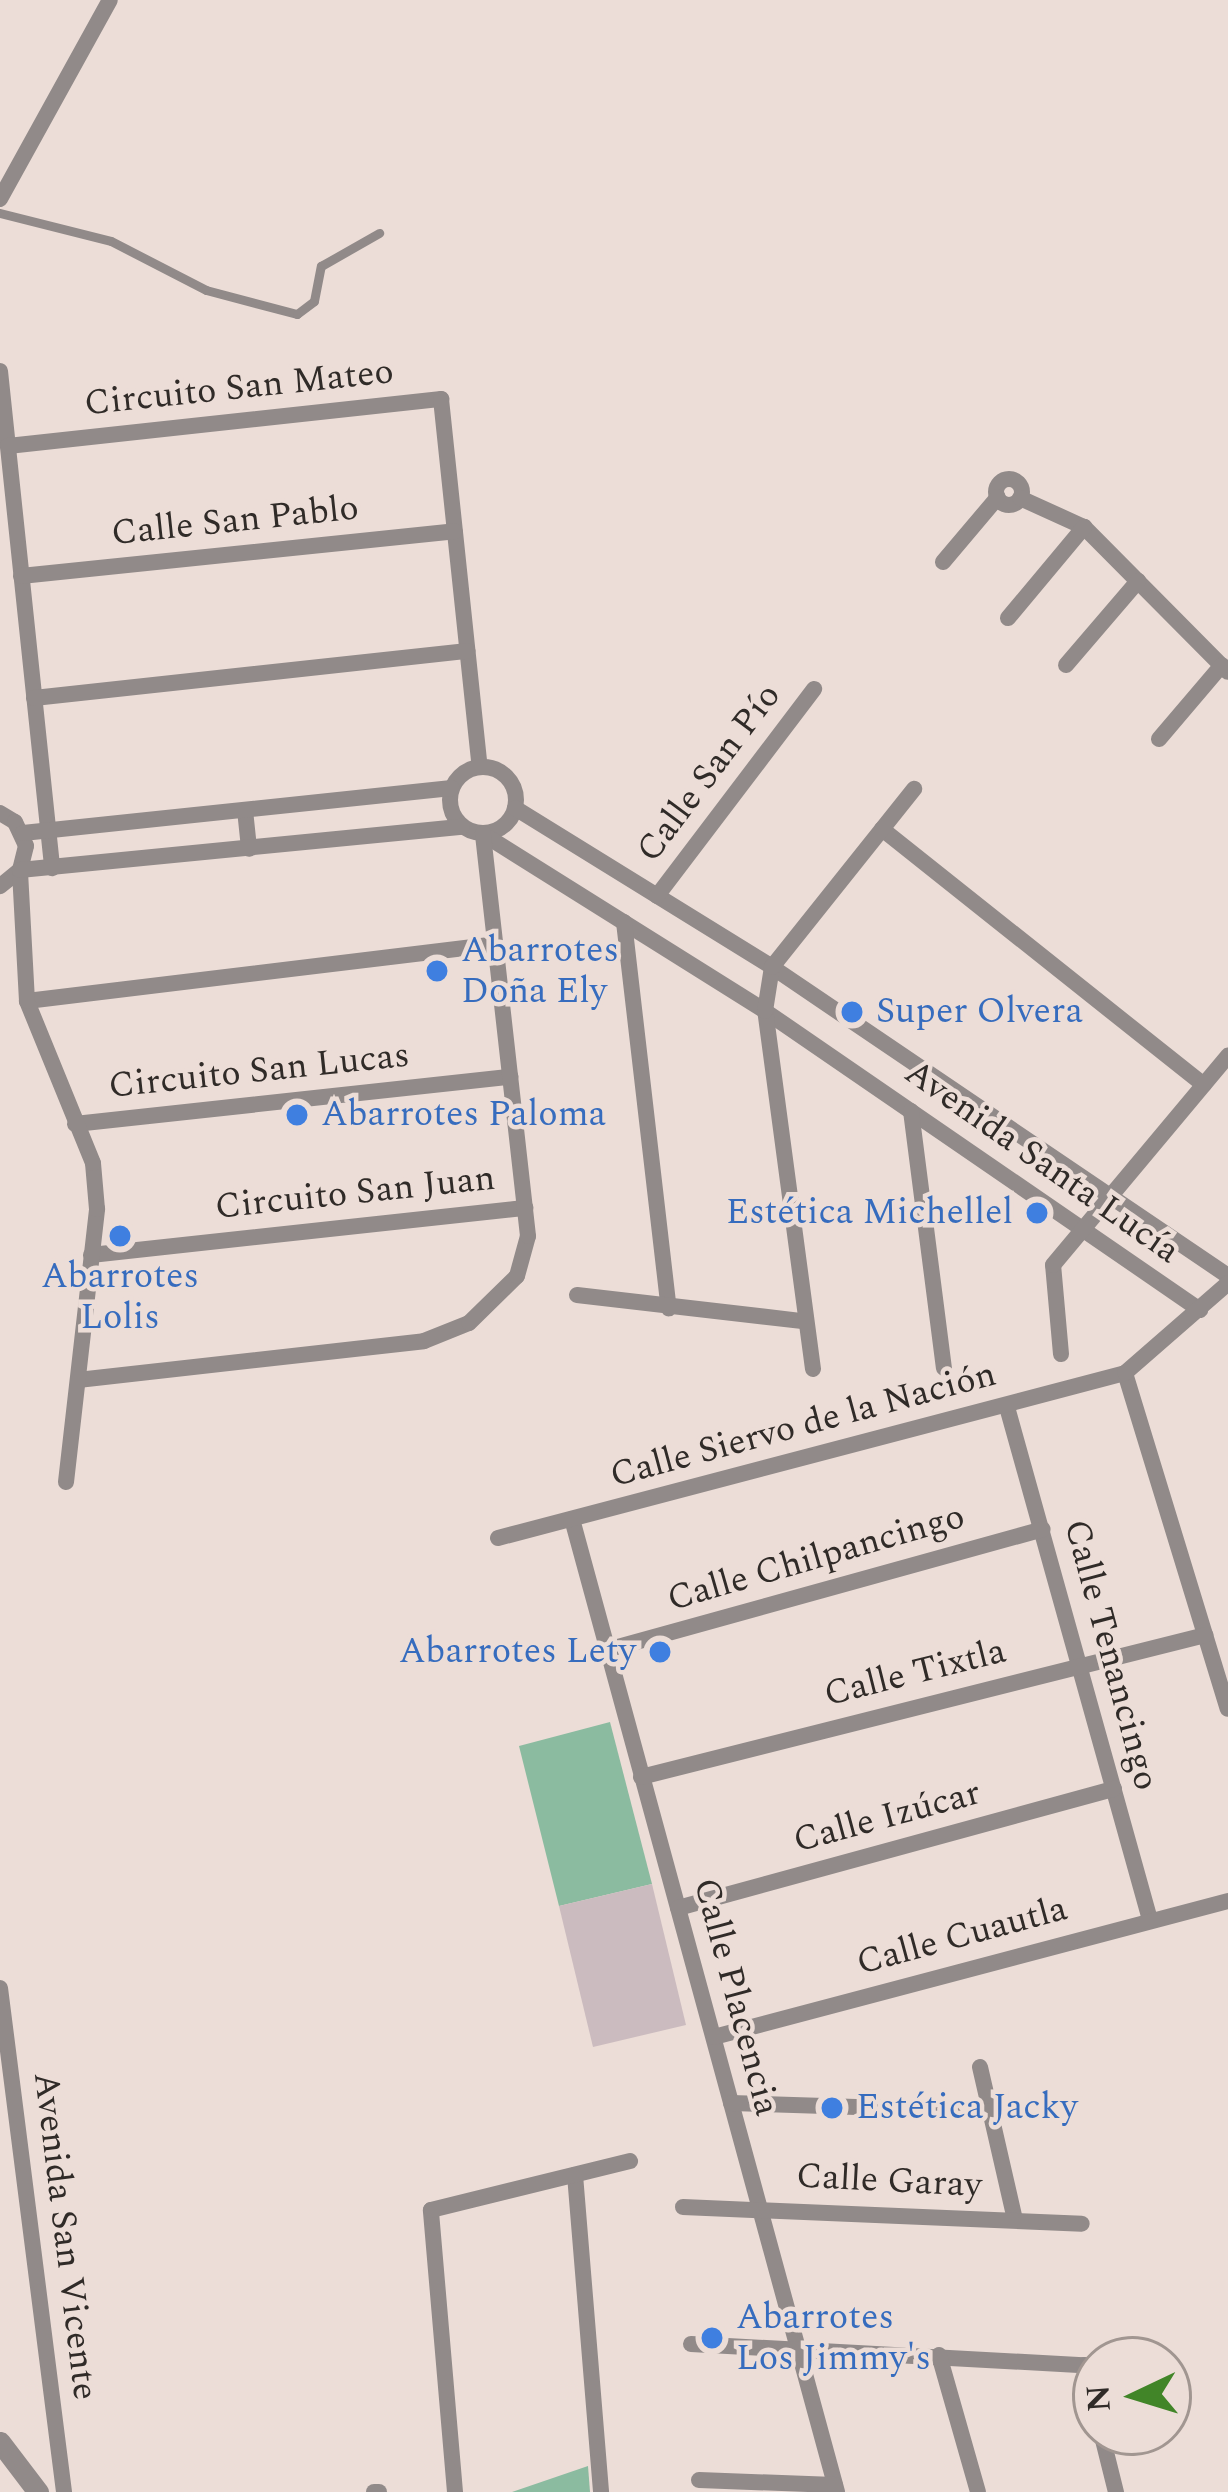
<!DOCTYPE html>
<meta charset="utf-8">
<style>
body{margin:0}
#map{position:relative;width:1228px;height:2492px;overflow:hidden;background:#ecddd7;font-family:Spectral,serif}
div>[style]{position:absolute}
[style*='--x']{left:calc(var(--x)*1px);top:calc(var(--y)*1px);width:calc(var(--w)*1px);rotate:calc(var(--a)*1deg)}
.green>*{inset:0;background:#8bbba0}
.building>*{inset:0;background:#cbbbbf}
.service>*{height:9px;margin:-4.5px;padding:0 4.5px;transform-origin:4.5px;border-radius:4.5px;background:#918a89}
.minor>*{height:16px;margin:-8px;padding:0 8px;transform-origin:8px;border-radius:8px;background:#918a89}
.minor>.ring{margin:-8px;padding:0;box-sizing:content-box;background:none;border:16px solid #918a89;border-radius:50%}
.tertiary>*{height:21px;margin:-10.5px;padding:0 10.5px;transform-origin:10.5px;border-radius:10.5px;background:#918a89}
.dots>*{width:33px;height:33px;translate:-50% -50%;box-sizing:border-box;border:6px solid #ecddd7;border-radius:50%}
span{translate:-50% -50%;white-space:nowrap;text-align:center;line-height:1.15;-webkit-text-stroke:9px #ecddd7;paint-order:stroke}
.street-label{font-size:36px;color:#302b28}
.shop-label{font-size:36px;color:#366cbe}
.left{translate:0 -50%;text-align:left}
.right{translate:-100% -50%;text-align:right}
.north{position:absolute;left:1072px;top:2336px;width:120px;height:120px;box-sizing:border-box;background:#ecddd7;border:3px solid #a19691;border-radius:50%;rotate:266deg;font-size:33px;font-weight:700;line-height:48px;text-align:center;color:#302b28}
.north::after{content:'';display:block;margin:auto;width:42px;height:54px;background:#418528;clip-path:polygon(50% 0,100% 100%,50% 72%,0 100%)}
</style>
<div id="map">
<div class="green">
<i style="clip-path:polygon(610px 1722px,652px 1884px,559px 1906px,519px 1746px)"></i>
<i style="clip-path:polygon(588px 2466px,590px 2492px,512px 2492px)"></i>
</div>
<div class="building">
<i style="clip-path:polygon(652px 1884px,686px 2025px,593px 2047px,559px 1906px)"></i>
</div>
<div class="service">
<i style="--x:0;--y:213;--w:114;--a:14.2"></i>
<i style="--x:111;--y:241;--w:107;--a:27.3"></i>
<i style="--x:206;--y:290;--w:94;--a:14.8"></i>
<i style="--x:297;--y:314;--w:21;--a:-37"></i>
<i style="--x:314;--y:301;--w:36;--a:-79"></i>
<i style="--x:321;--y:266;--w:67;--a:-29.6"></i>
</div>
<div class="minor">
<i style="--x:0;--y:199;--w:227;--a:-61.1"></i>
<i style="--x:0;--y:371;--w:500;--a:84"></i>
<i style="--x:8;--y:446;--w:436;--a:-6.2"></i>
<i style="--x:441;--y:399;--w:370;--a:84"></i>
<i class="ring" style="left:996px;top:479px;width:10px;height:10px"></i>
<i style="--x:1020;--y:498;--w:70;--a:24.4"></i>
<i style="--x:1084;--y:527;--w:204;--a:45.2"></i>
<i style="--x:943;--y:562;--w:85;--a:-49.8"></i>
<i style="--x:21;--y:576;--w:436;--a:-5.9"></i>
<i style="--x:1008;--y:618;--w:119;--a:-50.1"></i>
<i style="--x:1066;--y:665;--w:111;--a:-49.4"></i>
<i style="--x:34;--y:698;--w:436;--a:-6.2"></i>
<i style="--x:1159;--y:739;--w:97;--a:-49.6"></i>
<i class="ring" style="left:450px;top:767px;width:50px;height:50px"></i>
<i style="--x:515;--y:808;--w:302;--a:31.7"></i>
<i style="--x:772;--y:967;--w:551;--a:34.12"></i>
<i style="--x:245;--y:810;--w:39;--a:84"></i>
<i style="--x:0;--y:813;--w:17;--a:31"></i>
<i style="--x:15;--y:822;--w:26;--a:65"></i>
<i style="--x:26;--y:846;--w:25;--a:104"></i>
<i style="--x:20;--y:870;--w:26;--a:141"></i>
<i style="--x:882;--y:829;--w:411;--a:38.5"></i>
<i style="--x:23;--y:833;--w:431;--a:-6"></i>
<i style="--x:483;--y:834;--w:333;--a:32.1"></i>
<i style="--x:765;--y:1011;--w:528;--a:34.5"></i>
<i style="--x:657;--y:896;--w:260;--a:-52.8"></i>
<i style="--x:624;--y:922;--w:389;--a:83.4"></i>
<i style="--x:27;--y:1001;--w:472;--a:-6.9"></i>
<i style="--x:911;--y:1111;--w:259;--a:82.7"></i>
<i style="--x:75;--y:1124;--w:438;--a:-6.2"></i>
<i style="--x:91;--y:1255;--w:437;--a:-6.2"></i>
<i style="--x:577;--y:1295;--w:227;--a:6.6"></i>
<i style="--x:1061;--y:1354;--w:89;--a:-95.1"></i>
<i style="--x:1053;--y:1265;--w:273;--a:-50.1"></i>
<i style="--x:813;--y:1369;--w:361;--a:-97.6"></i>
<i style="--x:765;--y:1011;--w:45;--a:-81"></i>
<i style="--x:772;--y:967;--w:228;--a:-51.4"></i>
<i style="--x:1125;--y:1373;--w:351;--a:73"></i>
<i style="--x:78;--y:1380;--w:348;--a:-6.4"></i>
<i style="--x:424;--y:1341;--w:48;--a:-21.8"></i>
<i style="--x:469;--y:1323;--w:67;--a:-44.4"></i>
<i style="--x:517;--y:1276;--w:41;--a:-74.6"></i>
<i style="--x:528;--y:1236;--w:405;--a:-96.4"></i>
<i style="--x:1007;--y:1407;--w:533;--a:74.42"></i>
<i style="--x:66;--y:1482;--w:275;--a:-83.5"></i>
<i style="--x:97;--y:1209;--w:46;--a:-95"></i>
<i style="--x:93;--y:1163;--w:175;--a:-112.2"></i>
<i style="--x:27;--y:1001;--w:131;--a:-93.1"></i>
<i style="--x:20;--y:870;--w:444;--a:-5.6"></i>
<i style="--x:572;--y:1519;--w:1008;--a:74.76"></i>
<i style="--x:498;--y:1538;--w:648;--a:-14.74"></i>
<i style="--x:1125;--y:1373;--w:137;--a:-41.1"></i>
<i style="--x:607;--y:1650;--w:452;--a:-15.5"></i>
<i style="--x:641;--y:1777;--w:582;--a:-14.13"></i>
<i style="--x:678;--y:1908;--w:452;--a:-15.3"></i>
<i style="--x:0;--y:1988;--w:508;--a:82.76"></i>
<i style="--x:714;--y:2037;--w:532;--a:-14.82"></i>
<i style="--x:980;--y:2067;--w:157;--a:77.1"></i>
<i style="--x:731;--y:2103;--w:259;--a:1.8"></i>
<i style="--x:575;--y:2175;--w:318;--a:85.3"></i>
<i style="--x:683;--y:2207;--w:399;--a:2.4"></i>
<i style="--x:691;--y:2344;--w:406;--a:3.1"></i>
<i style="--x:939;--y:2355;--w:142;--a:74.1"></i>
<i style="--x:1084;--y:2365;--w:49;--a:75.7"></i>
<i style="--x:1101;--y:2432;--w:62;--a:76"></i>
<i style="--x:699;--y:2480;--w:136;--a:2.1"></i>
<i style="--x:374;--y:2492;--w:5;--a:0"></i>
<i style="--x:455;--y:2492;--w:283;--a:-94.9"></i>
<i style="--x:431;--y:2210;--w:205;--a:-13.8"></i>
</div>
<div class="tertiary">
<i style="--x:0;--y:2442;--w:63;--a:52.8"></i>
</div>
<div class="dots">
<i style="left:437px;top:971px;background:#3f7fe0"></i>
<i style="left:852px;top:1012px;background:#3f7fe0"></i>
<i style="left:297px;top:1115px;background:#3f7fe0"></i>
<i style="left:1037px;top:1213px;background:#3f7fe0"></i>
<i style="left:120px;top:1236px;background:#3f7fe0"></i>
<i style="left:660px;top:1652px;background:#3f7fe0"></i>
<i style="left:832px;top:2108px;background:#3f7fe0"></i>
<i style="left:712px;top:2338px;background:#3f7fe0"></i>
</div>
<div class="street-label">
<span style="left:239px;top:388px;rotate:-6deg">Circuito San Mateo</span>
<span style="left:235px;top:521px;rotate:-6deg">Calle San Pablo</span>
<span style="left:709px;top:773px;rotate:-53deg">Calle San Pío</span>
<span style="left:259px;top:1071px;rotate:-6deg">Circuito San Lucas</span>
<span style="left:1042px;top:1162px;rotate:35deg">Avenida Santa Lucía</span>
<span style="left:355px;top:1193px;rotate:-6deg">Circuito San Juan</span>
<span style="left:803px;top:1425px;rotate:-15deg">Calle Siervo de la Nación</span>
<span style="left:816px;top:1558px;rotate:-16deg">Calle Chilpancingo</span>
<span style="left:1111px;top:1655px;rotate:75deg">Calle Tenancingo</span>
<span style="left:915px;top:1673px;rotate:-14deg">Calle Tixtla</span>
<span style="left:887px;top:1817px;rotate:-15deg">Calle Izúcar</span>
<span style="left:962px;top:1936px;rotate:-15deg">Calle Cuautla</span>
<span style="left:736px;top:1997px;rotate:75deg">Calle Placencia</span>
<span style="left:889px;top:2181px;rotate:3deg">Calle Garay</span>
<span style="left:65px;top:2236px;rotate:83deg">Avenida San Vicente</span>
</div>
<div class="shop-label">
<span class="left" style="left:461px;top:971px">Abarrotes<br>Doña Ely</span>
<span class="left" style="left:876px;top:1012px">Super Olvera</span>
<span class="left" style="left:321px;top:1115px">Abarrotes Paloma</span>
<span class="right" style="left:1013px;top:1213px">Estética Michellel</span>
<span style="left:120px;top:1297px">Abarrotes<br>Lolis</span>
<span class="right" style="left:636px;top:1652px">Abarrotes Lety</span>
<span class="left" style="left:856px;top:2108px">Estética Jacky</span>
<span class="left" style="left:736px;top:2338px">Abarrotes<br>Los Jimmy's</span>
</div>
<div class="north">N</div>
</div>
